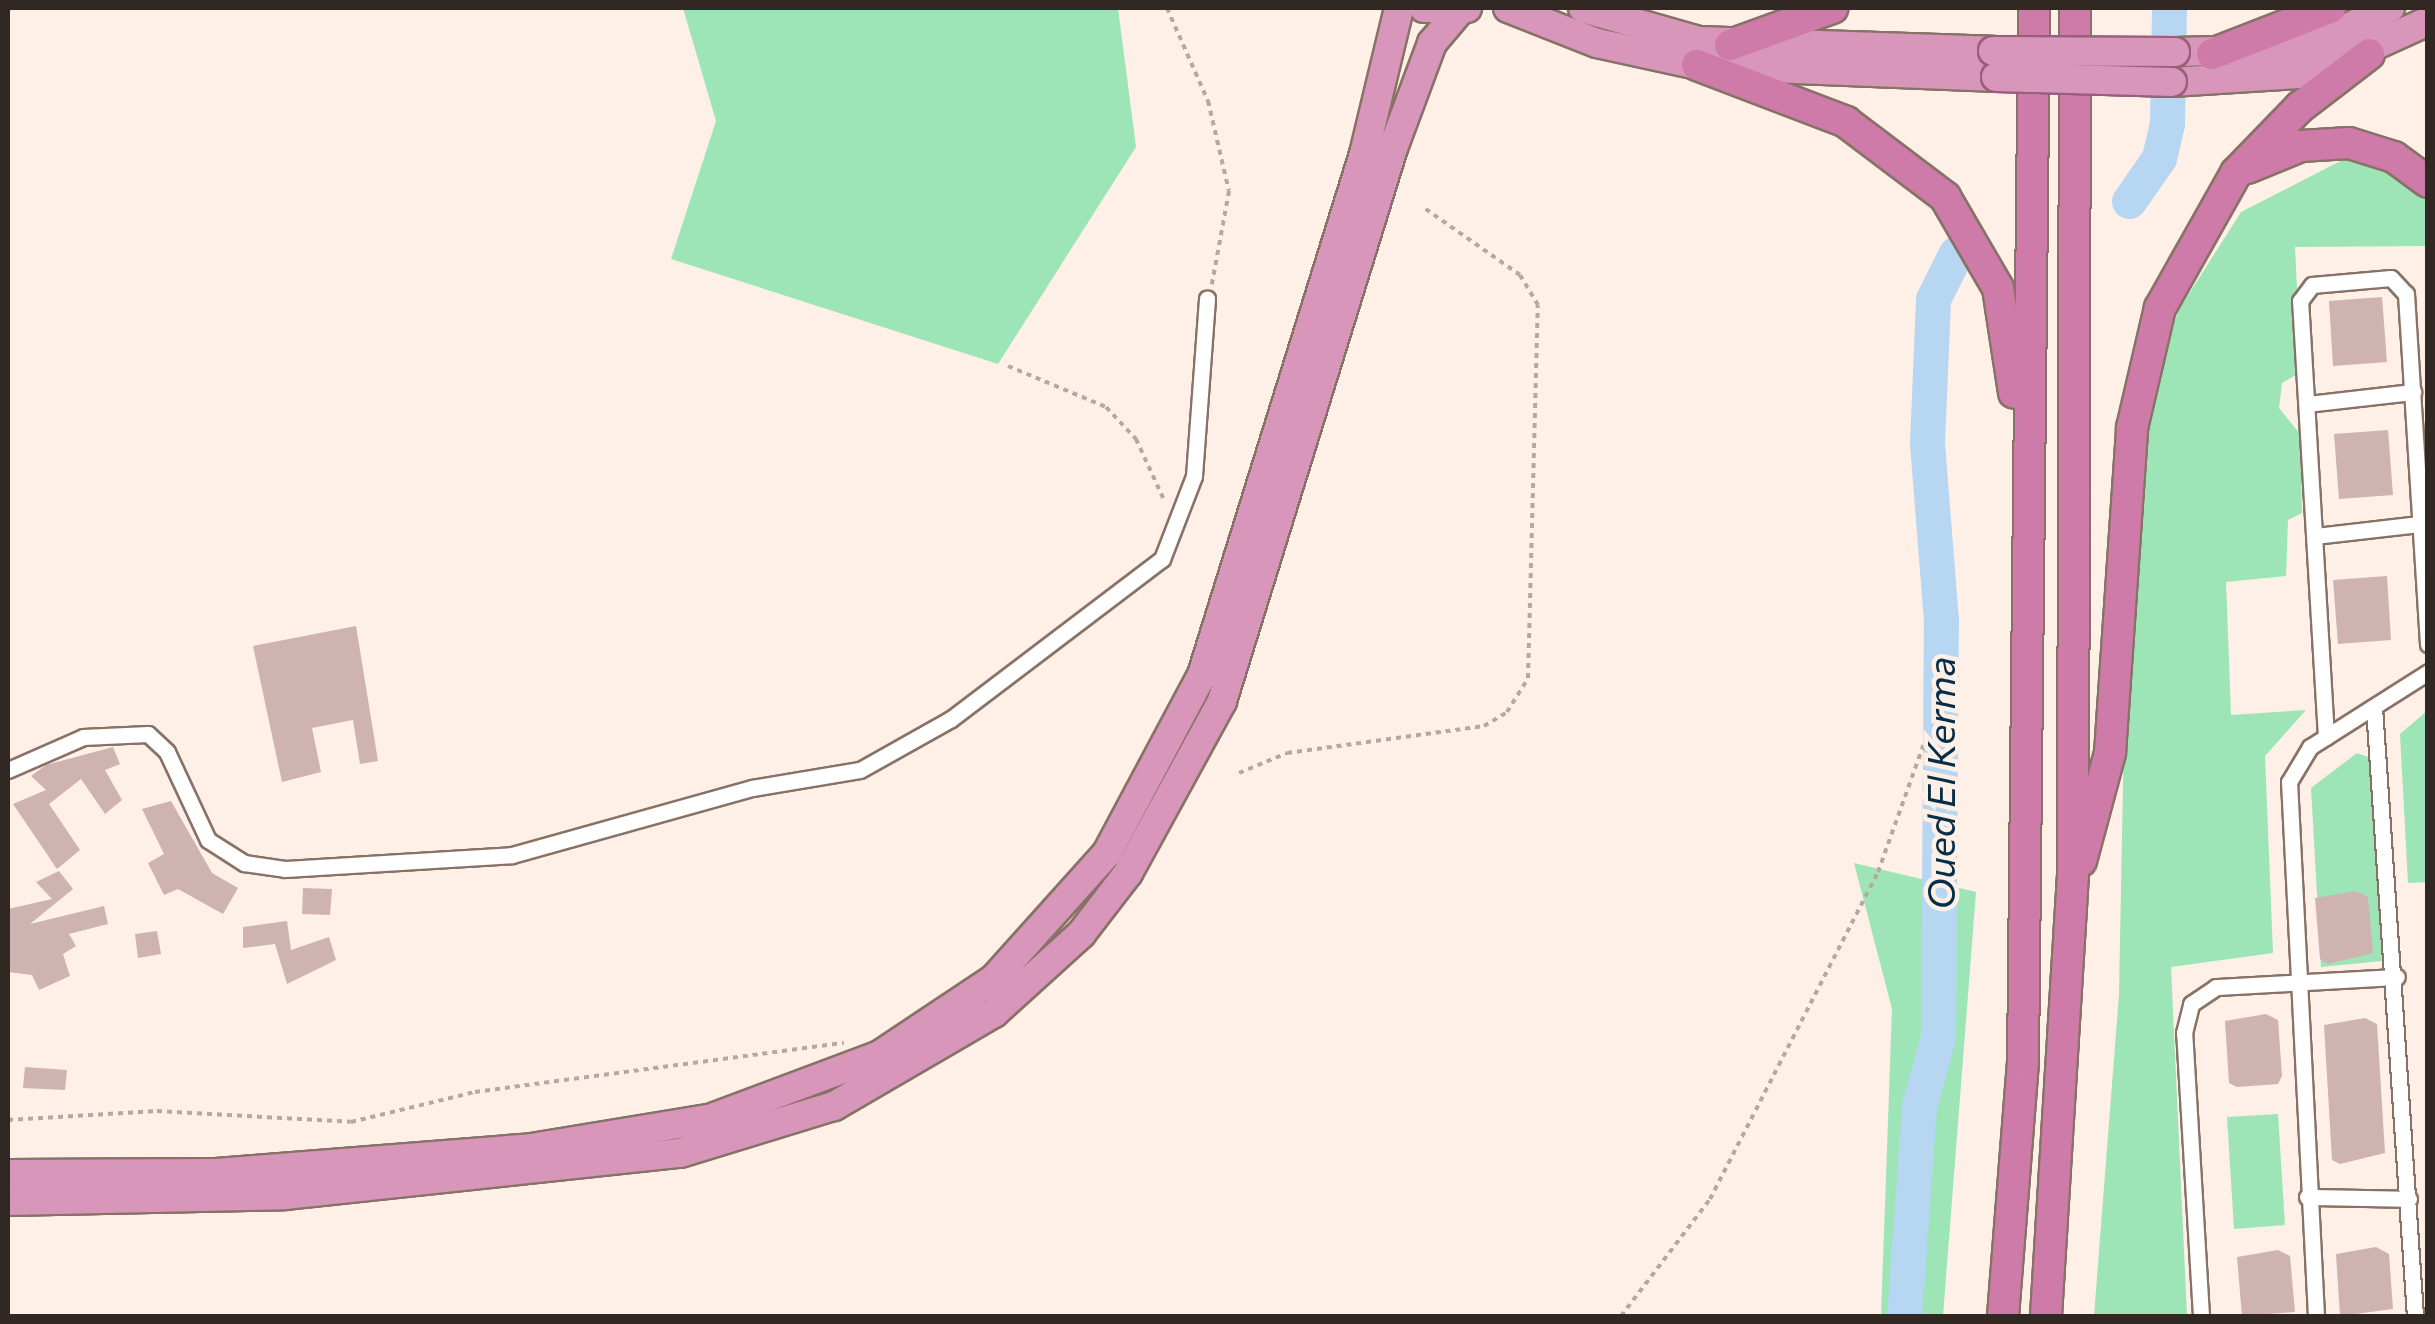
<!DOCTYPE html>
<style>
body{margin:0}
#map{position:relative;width:2435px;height:1324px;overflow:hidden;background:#feefe7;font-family:Commissioner,sans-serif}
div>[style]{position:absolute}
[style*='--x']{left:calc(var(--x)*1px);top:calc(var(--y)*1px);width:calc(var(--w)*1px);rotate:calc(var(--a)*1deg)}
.green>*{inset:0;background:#9de5b6}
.river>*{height:35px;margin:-17.5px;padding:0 17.5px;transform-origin:17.5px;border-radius:17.5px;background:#b6d6f1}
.building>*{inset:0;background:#cfb3b1}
.path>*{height:4px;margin-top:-2px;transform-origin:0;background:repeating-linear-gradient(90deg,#b5a8a2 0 5px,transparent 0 10px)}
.roads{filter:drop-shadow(2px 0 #887266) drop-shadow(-2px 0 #887266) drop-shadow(0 2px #887266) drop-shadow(0 -2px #887266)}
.minor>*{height:15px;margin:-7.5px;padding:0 7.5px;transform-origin:7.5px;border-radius:7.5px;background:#fff}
.trunk>*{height:28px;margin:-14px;padding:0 14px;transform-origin:14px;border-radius:14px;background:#d896bb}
.motorway>*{height:30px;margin:-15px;padding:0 15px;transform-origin:15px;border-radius:15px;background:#cf7baa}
.bridges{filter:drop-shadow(2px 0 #985e7b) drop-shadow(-2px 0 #985e7b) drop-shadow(0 2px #985e7b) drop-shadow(0 -2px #985e7b)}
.trunk-bridge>*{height:28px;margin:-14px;padding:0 14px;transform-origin:14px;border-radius:14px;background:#d896bb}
span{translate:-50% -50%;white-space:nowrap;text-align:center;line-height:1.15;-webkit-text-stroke:9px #feefe7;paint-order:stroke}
.water-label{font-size:38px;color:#072e48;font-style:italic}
.frame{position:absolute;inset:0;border:10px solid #312823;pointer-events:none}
</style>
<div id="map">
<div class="green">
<i style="clip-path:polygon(683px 8px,1118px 8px,1136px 147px,998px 364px,671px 259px,716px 121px)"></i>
<i style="clip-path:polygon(2358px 152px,2407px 176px,2427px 200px,2427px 246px,2295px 247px,2301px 372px,2282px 383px,2279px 408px,2300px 434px,2302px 513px,2288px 520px,2286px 576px,2226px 582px,2231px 715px,2306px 710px,2265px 756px,2273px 953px,2171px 967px,2187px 1316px,2094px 1316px,2119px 994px,2127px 576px,2157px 363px,2180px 308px,2241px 212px)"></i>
<i style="clip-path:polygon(2427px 711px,2427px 882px,2408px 883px,2400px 734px)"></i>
<i style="clip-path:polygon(2357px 753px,2371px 758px,2382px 961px,2321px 967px,2311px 788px)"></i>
<i style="clip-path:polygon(1854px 863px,1976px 892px,1943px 1316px,1881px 1316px,1892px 1009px)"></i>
<i style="clip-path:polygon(2278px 1114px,2285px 1225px,2234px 1229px,2227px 1117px)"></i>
</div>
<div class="river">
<i style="--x:2129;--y:201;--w:52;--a:-55.1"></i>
<i style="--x:2159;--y:158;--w:35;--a:-77"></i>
<i style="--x:2167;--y:124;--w:116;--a:-89"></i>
<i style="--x:1904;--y:1316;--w:211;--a:-85.9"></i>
<i style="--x:1919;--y:1106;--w:72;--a:-74.6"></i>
<i style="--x:1938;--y:1037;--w:416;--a:-89.6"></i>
<i style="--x:1941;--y:621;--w:179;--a:-94.5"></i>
<i style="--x:1927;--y:443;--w:144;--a:-87.6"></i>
<i style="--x:1933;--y:299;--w:51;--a:-63.4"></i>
</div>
<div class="building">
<i style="clip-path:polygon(2382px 297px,2387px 362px,2333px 366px,2329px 301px)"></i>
<i style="clip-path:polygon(2388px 430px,2393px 495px,2339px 499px,2334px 434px)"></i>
<i style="clip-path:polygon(2387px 576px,2391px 640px,2338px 644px,2333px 580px)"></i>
<i style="clip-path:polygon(356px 626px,378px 761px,360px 764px,353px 720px,312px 728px,321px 772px,282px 782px,253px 646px)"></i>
<i style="clip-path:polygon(113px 747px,120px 764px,105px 770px,122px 800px,105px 814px,81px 779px,49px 804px,80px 850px,57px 869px,13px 804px,46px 790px,31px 776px,46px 765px)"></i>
<i style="clip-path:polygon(171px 801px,212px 873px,238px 888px,223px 914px,178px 889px,164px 895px,148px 863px,164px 854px,142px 809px)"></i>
<i style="clip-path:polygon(59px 871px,73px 889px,30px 924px,104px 906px,108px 924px,69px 934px,76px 946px,63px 954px,70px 976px,39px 990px,32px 975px,8px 972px,8px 909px,52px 899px,36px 882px)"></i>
<i style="clip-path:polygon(303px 888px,332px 889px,330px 915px,302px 914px)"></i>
<i style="clip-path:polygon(2356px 891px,2368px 897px,2373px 953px,2328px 964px,2320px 959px,2315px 898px)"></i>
<i style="clip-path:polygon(287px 921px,291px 950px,329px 937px,336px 960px,287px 984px,275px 944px,243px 948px,243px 927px)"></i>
<i style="clip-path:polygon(157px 931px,161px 954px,138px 958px,135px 934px)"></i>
<i style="clip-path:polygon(2266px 1014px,2278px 1020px,2282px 1076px,2278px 1084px,2237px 1087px,2229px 1083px,2225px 1021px)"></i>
<i style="clip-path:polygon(2365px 1018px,2377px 1024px,2385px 1153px,2340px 1164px,2332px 1160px,2324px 1025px)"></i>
<i style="clip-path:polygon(25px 1067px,67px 1070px,65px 1090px,23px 1088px)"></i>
<i style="clip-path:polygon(2376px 1247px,2389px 1254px,2393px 1309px,2340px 1316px,2336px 1254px)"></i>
<i style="clip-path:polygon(2278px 1250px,2290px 1256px,2295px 1312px,2242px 1316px,2237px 1257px)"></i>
</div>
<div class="path">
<i style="--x:1167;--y:8;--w:102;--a:66.2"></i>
<i style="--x:1208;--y:101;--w:92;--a:76.9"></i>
<i style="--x:1229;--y:191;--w:95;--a:100.4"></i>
<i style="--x:1008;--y:366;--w:106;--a:22.7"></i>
<i style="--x:1106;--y:407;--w:44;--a:46.8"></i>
<i style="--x:1136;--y:439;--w:69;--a:65.3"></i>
<i style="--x:1239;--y:773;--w:52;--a:-22.6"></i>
<i style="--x:1287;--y:753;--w:199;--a:-7.8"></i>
<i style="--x:1484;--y:726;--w:27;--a:-31"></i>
<i style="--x:1507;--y:712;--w:40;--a:-58"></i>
<i style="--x:1528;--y:678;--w:373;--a:-88.5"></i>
<i style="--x:1538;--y:305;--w:35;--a:-121"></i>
<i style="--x:1520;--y:275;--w:118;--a:-145"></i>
<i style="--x:8;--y:1120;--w:149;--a:-3.5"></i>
<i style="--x:157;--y:1111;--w:194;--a:3.2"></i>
<i style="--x:351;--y:1122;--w:128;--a:-13.6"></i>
<i style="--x:475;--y:1092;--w:372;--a:-7.6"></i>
<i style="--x:1621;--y:1316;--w:147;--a:-52.7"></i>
<i style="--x:1710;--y:1199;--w:368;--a:-62.8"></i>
<i style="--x:1878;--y:872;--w:142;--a:-70.3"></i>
</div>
<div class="roads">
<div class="minor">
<i style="--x:2307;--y:404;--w:107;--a:-6.5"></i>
<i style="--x:2315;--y:536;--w:104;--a:-6.6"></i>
<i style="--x:2374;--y:707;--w:610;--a:86.15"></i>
<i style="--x:2326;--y:737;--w:437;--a:-93.4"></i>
<i style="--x:2300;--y:301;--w:20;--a:-53"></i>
<i style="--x:2312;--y:285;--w:79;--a:-5.1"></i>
<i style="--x:2391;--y:278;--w:22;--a:47"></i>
<i style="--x:2406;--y:294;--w:351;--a:86.4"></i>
<i style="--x:8;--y:770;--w:82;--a:-23.7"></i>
<i style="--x:83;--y:737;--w:65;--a:-2.6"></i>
<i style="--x:148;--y:734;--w:26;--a:43"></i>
<i style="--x:167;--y:752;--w:97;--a:65"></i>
<i style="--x:208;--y:840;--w:43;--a:32.6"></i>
<i style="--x:244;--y:863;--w:41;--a:8.3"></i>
<i style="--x:285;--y:869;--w:227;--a:-3.5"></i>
<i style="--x:512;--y:855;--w:249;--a:-15.6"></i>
<i style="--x:752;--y:788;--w:109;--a:-9.5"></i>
<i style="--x:860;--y:770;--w:104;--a:-29.3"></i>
<i style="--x:951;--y:719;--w:265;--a:-37.2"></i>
<i style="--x:1162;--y:559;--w:89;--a:-68.9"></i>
<i style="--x:1194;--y:476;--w:178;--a:-85.8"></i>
<i style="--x:2307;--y:1197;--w:102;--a:1.1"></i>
<i style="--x:2201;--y:1316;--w:284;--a:-93.4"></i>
<i style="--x:2184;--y:1033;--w:30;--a:-76"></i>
<i style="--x:2191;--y:1004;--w:30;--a:-34"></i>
<i style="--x:2216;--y:987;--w:181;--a:-3.2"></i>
<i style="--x:2316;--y:1316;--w:535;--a:-92.89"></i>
<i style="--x:2289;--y:782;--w:41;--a:-59"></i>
<i style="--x:2310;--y:747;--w:140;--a:-32.4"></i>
</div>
<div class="trunk">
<i style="--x:1424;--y:8;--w:43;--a:0"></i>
<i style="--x:1508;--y:8;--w:96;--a:21.5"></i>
<i style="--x:1597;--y:43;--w:102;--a:12.4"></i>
<i style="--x:1697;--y:65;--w:299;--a:2.3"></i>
<i style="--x:1583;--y:8;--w:121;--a:15.9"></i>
<i style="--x:1699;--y:41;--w:294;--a:1.9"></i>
<i style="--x:2175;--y:52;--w:127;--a:-1.4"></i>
<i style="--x:2302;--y:49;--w:97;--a:-25"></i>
<i style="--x:2172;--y:82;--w:142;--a:-3.6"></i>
<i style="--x:2314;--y:73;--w:125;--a:-24.5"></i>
<i style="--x:8;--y:1174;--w:208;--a:-0.3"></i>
<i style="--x:216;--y:1173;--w:316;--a:-4.5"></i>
<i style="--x:531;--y:1148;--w:180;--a:-9.3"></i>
<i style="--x:709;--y:1119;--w:183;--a:-20.5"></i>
<i style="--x:880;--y:1055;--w:137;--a:-33.7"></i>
<i style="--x:994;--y:979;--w:169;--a:-48.1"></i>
<i style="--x:1107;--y:853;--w:202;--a:-61.9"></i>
<i style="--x:1202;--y:675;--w:546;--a:-72.73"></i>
<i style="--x:1364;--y:154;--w:150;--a:-76.5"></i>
<i style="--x:8;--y:1201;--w:277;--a:-1.2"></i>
<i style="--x:285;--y:1195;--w:397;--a:-6.1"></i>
<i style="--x:680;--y:1153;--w:161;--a:-17"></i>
<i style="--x:834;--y:1106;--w:185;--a:-30.2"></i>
<i style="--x:994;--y:1013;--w:118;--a:-42.2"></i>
<i style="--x:1081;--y:934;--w:77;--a:-52.4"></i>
<i style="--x:1128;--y:873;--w:196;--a:-61.3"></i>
<i style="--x:1222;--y:701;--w:579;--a:-72.82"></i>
<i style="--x:1393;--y:148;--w:112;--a:-69.6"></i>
<i style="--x:1432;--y:43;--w:43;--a:-49.7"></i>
</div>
<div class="motorway">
<i style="--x:1730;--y:45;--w:109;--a:-19.9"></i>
<i style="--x:2212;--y:54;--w:127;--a:-21.3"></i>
<i style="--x:1697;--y:65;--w:160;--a:20.9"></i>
<i style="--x:1846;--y:122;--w:124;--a:37.1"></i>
<i style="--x:1945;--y:197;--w:105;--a:59.8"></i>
<i style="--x:1998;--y:288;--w:106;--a:81.3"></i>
<i style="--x:2247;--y:168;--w:58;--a:-22.2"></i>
<i style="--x:2301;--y:146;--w:48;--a:-3.6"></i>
<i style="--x:2349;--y:143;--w:47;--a:17.3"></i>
<i style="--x:2394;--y:157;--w:42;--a:36.3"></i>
<i style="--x:2081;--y:861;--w:112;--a:-75"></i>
<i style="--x:2110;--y:753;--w:326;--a:-86.1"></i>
<i style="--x:2132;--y:428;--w:123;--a:-76.9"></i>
<i style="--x:2160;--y:308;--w:155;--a:-60.6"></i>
<i style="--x:2236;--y:173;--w:92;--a:-45.9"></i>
<i style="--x:2300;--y:107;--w:87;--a:-37.5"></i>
<i style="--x:2003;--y:1316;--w:253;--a:-85.5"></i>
<i style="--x:2023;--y:1064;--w:1056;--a:-89.4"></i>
<i style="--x:2046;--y:1316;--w:440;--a:-86.5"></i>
<i style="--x:2073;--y:877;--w:869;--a:-89.87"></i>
</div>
</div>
<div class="bridges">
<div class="trunk-bridge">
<i style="--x:1993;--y:51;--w:182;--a:0.3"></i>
<i style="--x:1996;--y:77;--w:176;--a:1.6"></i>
</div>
</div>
<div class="water-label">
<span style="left:1940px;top:783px;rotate:-90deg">Oued El Kerma</span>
</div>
<div class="frame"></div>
</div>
